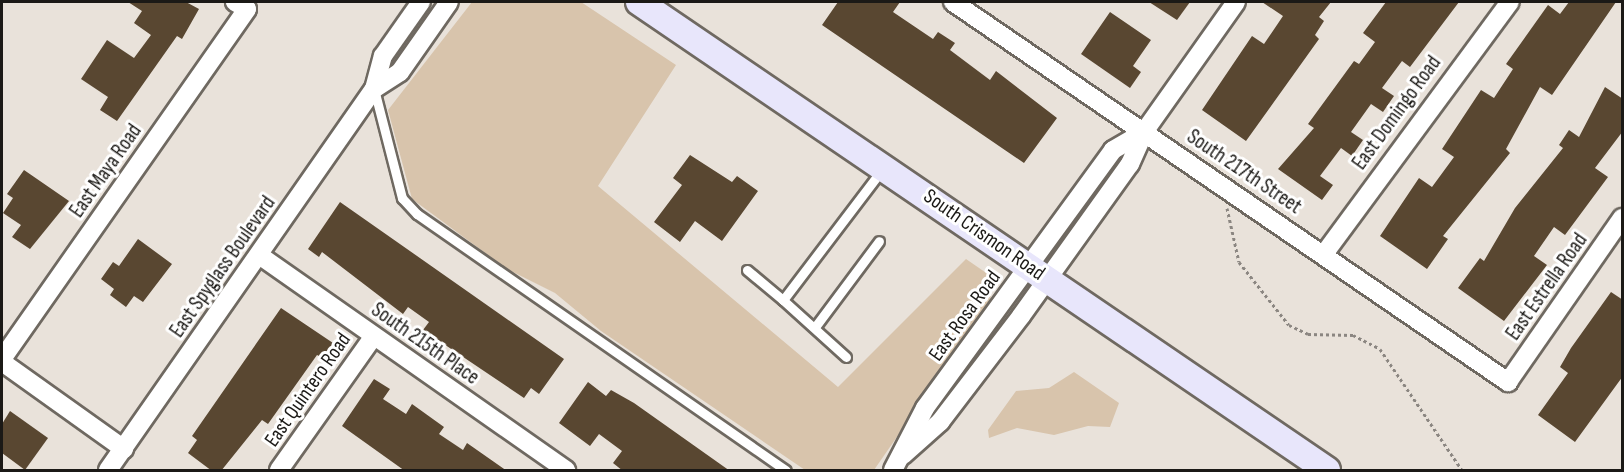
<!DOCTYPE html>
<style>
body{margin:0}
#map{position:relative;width:1624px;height:472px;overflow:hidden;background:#e9e2da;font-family:"Sofia Sans Condensed",sans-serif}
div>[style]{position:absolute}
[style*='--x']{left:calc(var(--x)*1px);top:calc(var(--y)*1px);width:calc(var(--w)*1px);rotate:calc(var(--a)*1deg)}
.green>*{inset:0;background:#d8c4ac}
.building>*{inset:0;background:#594731}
.path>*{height:3px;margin-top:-1.5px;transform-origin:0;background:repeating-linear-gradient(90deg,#8b8681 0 3px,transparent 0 6px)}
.roads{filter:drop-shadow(2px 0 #6f6961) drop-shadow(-2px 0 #6f6961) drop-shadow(0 2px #6f6961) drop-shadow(0 -2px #6f6961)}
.lane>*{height:9px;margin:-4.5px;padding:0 4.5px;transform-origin:4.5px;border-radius:4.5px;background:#fff}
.street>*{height:18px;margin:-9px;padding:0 9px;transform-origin:9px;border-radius:9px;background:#fff}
.secondary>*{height:26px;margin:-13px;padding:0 13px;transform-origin:13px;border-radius:13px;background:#e8e6fb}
span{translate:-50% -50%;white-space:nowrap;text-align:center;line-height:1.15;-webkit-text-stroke:6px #fff;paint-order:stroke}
.street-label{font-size:21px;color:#1b1916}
.frame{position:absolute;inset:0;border:3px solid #1b1916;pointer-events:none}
</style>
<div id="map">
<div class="green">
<i style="clip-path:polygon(472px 2px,581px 2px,676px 65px,598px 186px,838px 387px,966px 259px,995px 279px,989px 304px,874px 470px,805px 470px,601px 331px,555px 293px,507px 269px,412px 199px,388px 110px)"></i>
<i style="clip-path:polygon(1074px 372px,1119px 403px,1110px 427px,1088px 426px,1054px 435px,1017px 428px,989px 438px,988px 430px,1016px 391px,1049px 388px)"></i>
</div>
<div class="building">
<i style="clip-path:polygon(128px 2px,186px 2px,199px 9px,182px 39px,177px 36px,117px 121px,100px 110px,108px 97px,81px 79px,107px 40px,134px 58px,151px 35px,134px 23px,142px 11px)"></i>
<i style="clip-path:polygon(838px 2px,900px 2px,893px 12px,933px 39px,938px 32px,955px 43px,950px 50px,990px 80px,996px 71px,1057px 118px,1024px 163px,822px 25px)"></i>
<i style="clip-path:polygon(1149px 2px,1190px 2px,1177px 20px)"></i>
<i style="clip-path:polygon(1262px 2px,1331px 2px,1319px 17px,1324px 21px,1315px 35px,1319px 39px,1246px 141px,1202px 110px,1252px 36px,1264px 44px,1283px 16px)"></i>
<i style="clip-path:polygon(1386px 2px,1459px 2px,1410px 67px,1402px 61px,1382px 88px,1394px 96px,1383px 112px,1371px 104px,1351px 132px,1363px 140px,1352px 156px,1341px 148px,1320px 176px,1333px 185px,1322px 200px,1278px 169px,1314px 128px,1308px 124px,1354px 61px,1359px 64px,1375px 42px,1363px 33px)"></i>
<i style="clip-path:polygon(1569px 2px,1616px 2px,1552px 95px,1540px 87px,1506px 149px,1510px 153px,1443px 236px,1448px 239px,1427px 269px,1380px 236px,1419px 178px,1432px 187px,1454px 157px,1442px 149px,1481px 90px,1494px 98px,1513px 69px,1506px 64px,1548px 5px,1560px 14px)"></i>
<i style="clip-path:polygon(1110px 12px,1151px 40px,1133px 66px,1141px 72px,1130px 88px,1081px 54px)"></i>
<i style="clip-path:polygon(1605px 87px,1623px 99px,1623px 131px,1595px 168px,1608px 177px,1565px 235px,1554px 227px,1534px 256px,1547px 265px,1504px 321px,1458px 288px,1480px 258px,1484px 261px,1515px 208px,1563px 148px,1559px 145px,1569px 130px,1579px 137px)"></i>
<i style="clip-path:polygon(690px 155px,732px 182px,737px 176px,758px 191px,722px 241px,695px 221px,680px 242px,654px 222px,682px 185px,673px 178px)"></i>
<i style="clip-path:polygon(24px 170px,69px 201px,30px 249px,12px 237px,21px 225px,3px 213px,13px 198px,7px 194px)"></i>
<i style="clip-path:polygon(340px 202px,564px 359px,539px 394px,531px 388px,524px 398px,423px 330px,429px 322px,408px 307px,403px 314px,322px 252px,319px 257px,308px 249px)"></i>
<i style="clip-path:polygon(138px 239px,172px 264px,143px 302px,134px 296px,126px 307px,110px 295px,114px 289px,101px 279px,113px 262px,119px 266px)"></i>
<i style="clip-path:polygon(1611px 292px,1623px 300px,1623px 376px,1575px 442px,1538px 415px,1568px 373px,1560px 367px,1571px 348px)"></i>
<i style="clip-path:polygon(281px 308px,333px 343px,323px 358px,317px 355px,268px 424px,262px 420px,221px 471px,212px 471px,188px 453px,197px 440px,192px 436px)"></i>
<i style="clip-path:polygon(374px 379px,390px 389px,383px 399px,406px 414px,412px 404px,444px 427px,439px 434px,463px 450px,467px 443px,507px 471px,405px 471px,342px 426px)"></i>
<i style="clip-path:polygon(588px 382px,606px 396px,611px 390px,634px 403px,730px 471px,623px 471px,613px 463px,622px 451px,599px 434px,590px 446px,559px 423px)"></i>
<i style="clip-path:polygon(10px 411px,48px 438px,25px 470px,2px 453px,2px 424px)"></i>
</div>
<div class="path">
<i style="--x:1227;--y:208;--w:55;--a:77.5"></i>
<i style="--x:1239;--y:262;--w:80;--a:51.6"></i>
<i style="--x:1289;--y:325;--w:21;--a:25"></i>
<i style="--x:1308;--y:334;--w:45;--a:1.3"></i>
<i style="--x:1353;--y:335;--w:30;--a:27"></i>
<i style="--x:1380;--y:349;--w:146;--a:55.9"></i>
</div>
<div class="roads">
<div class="lane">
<i style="--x:374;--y:89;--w:113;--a:75.6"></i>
<i style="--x:402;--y:198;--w:22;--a:47"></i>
<i style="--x:417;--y:214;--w:449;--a:34.8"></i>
<i style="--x:747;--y:270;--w:47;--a:39.8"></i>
<i style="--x:815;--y:327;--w:107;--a:-53.3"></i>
<i style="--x:846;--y:357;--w:85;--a:-137.9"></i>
<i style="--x:783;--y:300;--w:162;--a:-52.8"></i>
</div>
<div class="street">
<i style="--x:953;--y:2;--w:673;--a:34.4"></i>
<i style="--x:1508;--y:382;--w:200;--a:-55.2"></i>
<i style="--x:374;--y:89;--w:31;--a:-33"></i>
<i style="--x:400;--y:72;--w:85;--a:-55"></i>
<i style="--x:1324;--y:254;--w:313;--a:-53.6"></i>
<i style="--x:259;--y:255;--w:375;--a:35"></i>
<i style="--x:2;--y:359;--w:427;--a:-55"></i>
<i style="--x:247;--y:9;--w:14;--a:-150"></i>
<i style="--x:2;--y:362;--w:150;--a:35.5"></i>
<i style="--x:903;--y:455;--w:50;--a:-41.7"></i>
<i style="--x:940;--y:422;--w:133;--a:-52.6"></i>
<i style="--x:1021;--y:316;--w:187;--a:-54.4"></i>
<i style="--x:1130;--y:164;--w:35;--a:-66"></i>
<i style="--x:1144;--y:132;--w:159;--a:-54.7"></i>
<i style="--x:108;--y:470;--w:465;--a:-55.1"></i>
<i style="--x:374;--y:89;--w:34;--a:-75"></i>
<i style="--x:383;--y:56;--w:66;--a:-54.9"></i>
<i style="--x:279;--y:470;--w:164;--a:-54.7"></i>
<i style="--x:893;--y:470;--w:70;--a:-62.7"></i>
<i style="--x:925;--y:408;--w:319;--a:-53.9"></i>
<i style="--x:1113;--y:150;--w:36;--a:-30"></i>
</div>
<div class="secondary">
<i style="--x:639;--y:2;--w:832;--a:34.22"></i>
</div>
</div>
<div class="street-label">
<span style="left:1397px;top:113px;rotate:-54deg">East Domingo Road</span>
<span style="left:106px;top:171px;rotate:-55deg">East Maya Road</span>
<span style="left:1244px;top:172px;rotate:34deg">South 217th Street</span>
<span style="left:984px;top:235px;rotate:35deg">South Crismon Road</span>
<span style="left:223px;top:267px;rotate:-55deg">East Spyglass Boulevard</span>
<span style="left:1547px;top:287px;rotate:-55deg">East Estrella Road</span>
<span style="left:965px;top:316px;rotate:-54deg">East Rosa Road</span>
<span style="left:425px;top:344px;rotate:35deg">South 215th Place</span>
<span style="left:308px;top:390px;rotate:-55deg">East Quintero Road</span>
</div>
<div class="frame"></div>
</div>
